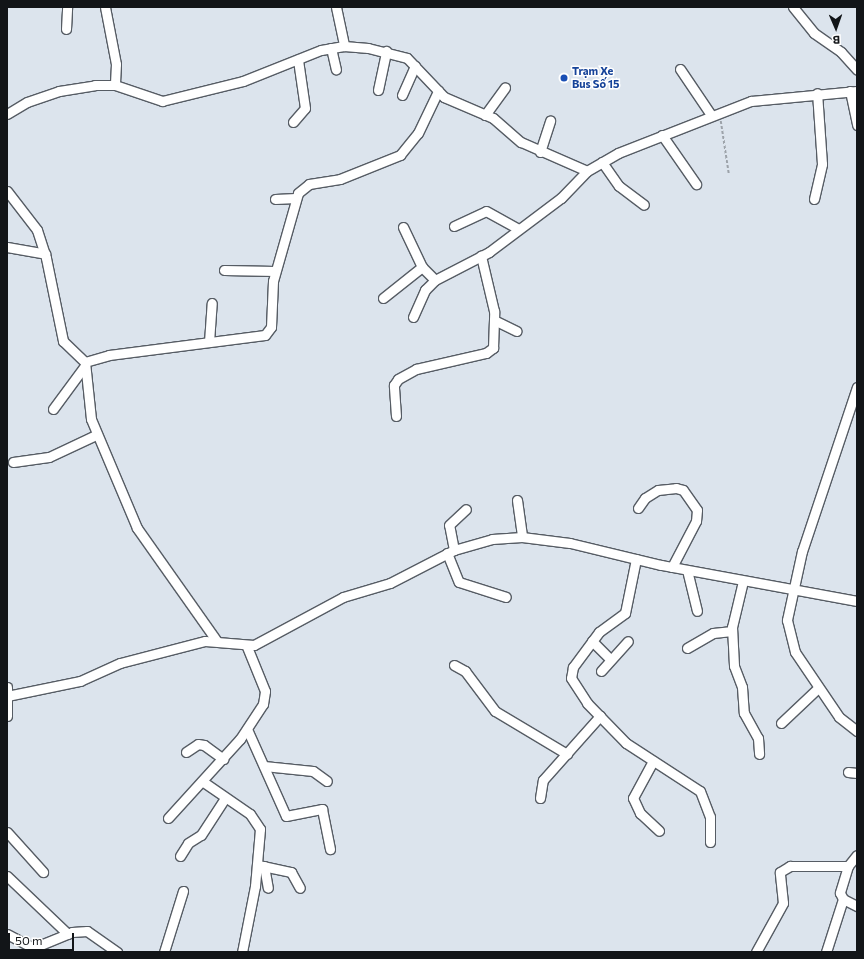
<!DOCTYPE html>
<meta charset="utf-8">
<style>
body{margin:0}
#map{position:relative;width:864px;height:959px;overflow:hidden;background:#dce4ed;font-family:Commissioner,sans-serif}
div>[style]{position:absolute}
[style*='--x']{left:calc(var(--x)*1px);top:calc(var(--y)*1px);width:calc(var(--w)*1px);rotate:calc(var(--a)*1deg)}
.path>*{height:1.5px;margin-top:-0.75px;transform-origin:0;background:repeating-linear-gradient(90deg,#9ca2a9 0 3px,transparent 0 5px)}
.roads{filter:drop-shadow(1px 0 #565c64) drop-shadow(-1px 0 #565c64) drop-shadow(0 1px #565c64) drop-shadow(0 -1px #565c64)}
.minor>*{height:9px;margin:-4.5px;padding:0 4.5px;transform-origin:4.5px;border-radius:4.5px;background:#fff}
.dots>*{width:11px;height:11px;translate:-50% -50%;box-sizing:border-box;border:2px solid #fff;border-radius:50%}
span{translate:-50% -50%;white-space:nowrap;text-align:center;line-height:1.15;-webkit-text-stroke:3px #fff;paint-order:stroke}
.transit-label{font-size:11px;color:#164399;font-weight:700}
.left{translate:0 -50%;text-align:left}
.frame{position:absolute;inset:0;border:8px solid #121518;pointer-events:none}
.north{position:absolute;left:816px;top:8px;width:40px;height:40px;-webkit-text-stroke:3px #fff;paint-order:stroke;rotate:178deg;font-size:11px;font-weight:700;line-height:16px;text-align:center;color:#121518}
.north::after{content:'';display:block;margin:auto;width:14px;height:18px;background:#121518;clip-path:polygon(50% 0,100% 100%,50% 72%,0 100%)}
.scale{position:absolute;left:8px;top:933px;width:66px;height:18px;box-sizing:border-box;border:2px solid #121518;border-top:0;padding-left:5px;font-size:12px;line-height:14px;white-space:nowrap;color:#121518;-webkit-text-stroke:3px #fff;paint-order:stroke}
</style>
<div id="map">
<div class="path">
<i style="--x:721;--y:121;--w:54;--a:81.4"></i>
</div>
<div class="roads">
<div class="minor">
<i style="--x:105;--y:7;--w:58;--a:79.1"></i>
<i style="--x:116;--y:64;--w:21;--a:93"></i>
<i style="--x:336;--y:7;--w:40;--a:78"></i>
<i style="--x:793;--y:7;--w:33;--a:51"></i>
<i style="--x:814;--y:33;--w:33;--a:35"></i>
<i style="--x:841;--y:52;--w:24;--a:48"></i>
<i style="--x:66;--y:29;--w:22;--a:-87"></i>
<i style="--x:331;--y:48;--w:22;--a:77"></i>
<i style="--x:680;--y:69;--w:55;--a:56"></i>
<i style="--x:378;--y:90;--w:40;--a:-78"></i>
<i style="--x:850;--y:91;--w:35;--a:78"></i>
<i style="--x:402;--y:95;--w:32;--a:-66"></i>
<i style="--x:7;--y:114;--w:23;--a:-31"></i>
<i style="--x:27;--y:102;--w:34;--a:-19"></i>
<i style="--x:59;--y:91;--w:36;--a:-9"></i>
<i style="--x:95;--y:85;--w:20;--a:0"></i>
<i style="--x:115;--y:85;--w:50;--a:18.8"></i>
<i style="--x:162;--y:101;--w:83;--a:-13.9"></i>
<i style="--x:243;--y:81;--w:84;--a:-21.7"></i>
<i style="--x:321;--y:50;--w:23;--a:-10"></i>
<i style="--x:344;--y:46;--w:24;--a:5"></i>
<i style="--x:368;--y:48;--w:40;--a:14.4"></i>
<i style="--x:407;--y:58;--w:54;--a:46.5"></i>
<i style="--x:444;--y:97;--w:53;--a:23.2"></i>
<i style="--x:493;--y:118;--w:37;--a:41"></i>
<i style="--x:521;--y:142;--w:72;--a:23.7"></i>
<i style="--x:485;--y:115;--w:34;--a:-54"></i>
<i style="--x:293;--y:122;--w:18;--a:-49"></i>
<i style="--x:305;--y:108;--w:49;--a:-98.3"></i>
<i style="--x:662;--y:135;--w:60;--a:55.2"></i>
<i style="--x:540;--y:152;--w:33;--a:-72"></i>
<i style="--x:602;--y:162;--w:29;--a:55"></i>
<i style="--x:619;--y:186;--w:31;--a:37"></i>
<i style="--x:7;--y:191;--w:49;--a:52.4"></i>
<i style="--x:37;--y:230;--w:29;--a:72"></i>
<i style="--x:46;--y:258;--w:85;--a:78.4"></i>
<i style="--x:63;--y:341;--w:30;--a:44"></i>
<i style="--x:275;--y:199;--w:21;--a:-3"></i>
<i style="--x:814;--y:199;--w:36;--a:-77"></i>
<i style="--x:822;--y:164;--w:71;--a:-94"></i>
<i style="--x:454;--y:226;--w:35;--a:-25"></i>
<i style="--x:486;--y:211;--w:37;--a:29"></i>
<i style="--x:403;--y:227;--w:44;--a:64.6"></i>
<i style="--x:422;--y:267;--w:18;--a:45"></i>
<i style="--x:435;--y:280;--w:61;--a:-27.4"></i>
<i style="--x:489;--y:252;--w:90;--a:-36.9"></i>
<i style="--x:561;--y:198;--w:37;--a:-46"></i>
<i style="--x:587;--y:171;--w:36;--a:-30"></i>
<i style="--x:618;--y:153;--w:143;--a:-21.4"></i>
<i style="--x:751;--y:101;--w:106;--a:-5.4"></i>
<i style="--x:7;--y:247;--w:39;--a:10"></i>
<i style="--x:224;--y:270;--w:51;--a:1.1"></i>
<i style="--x:383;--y:298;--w:50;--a:-38.5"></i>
<i style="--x:413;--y:317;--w:30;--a:-66"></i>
<i style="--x:425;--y:290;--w:14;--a:-45"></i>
<i style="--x:494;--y:320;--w:25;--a:26"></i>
<i style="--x:209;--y:342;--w:39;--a:-86"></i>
<i style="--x:857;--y:387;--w:173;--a:108.5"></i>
<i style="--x:802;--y:551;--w:71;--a:102.3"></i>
<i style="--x:787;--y:620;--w:33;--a:76"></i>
<i style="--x:795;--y:652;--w:78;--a:55.9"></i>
<i style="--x:839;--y:717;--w:23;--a:38"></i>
<i style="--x:53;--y:409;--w:52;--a:-53.6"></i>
<i style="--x:396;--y:416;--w:31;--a:-94"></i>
<i style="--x:394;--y:385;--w:7;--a:-56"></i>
<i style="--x:398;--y:379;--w:21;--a:-29"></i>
<i style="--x:416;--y:369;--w:72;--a:-12.9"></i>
<i style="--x:486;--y:353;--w:9;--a:-36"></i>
<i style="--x:493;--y:348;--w:37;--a:-88"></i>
<i style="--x:494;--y:311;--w:57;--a:-103.3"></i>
<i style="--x:13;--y:462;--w:36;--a:-8"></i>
<i style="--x:49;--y:457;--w:52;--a:-25.1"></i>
<i style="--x:517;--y:500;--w:37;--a:82"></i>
<i style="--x:638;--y:508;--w:12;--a:-55"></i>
<i style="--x:645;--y:498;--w:15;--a:-32"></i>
<i style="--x:658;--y:490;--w:18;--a:-6"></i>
<i style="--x:676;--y:488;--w:7;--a:16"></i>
<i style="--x:683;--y:490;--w:24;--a:55"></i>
<i style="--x:697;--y:510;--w:11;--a:95"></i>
<i style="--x:696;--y:521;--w:52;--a:117.6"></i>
<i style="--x:454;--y:550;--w:25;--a:-101"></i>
<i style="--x:449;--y:525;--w:23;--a:-43"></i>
<i style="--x:447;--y:553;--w:31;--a:68"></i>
<i style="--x:459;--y:582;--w:49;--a:17.7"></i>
<i style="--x:636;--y:559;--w:55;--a:101.5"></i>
<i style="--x:625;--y:613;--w:32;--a:144"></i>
<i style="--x:599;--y:632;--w:44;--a:126.6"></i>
<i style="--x:573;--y:667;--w:11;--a:100"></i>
<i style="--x:571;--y:678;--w:30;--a:57"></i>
<i style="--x:587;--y:703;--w:56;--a:45.7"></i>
<i style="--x:626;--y:743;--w:88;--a:33"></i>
<i style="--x:700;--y:791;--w:28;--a:69"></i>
<i style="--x:710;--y:817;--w:25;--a:90"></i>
<i style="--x:687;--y:570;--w:42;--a:76.3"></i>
<i style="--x:743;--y:581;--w:47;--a:103.4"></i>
<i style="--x:732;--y:627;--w:39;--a:87"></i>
<i style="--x:734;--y:666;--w:22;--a:69"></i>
<i style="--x:742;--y:687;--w:26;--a:86"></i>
<i style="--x:744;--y:713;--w:29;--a:61"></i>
<i style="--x:758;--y:738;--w:16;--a:86"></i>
<i style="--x:216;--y:640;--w:137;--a:-125.2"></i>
<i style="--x:137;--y:528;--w:118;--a:-112.9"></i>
<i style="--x:91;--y:419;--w:57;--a:-96"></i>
<i style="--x:85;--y:362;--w:25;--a:-16"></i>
<i style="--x:109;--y:355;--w:157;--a:-7.3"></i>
<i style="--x:265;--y:335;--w:10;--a:-53"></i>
<i style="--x:271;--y:327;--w:46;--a:-87.5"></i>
<i style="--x:273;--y:281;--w:91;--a:-74.1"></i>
<i style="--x:298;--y:193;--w:14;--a:-39"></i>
<i style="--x:309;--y:184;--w:31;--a:-9"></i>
<i style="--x:340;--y:179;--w:65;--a:-21.8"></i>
<i style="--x:400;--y:155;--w:28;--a:-51"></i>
<i style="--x:418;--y:133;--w:47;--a:-64.5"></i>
<i style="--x:592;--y:641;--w:25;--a:45"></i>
<i style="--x:687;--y:648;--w:30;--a:-30"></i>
<i style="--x:713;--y:633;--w:19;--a:-6"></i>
<i style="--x:454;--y:665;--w:13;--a:29"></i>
<i style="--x:465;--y:671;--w:50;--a:53.1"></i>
<i style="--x:495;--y:711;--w:84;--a:30.8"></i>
<i style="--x:601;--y:671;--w:40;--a:-48"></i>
<i style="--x:7;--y:687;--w:29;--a:90"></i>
<i style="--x:7;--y:696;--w:75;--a:-11.6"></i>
<i style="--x:80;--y:681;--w:44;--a:-24.2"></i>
<i style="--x:120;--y:663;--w:88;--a:-14.5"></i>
<i style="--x:205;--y:641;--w:49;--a:4.7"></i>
<i style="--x:254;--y:645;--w:101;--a:-28.3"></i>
<i style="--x:343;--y:597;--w:49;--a:-16.6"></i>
<i style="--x:390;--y:583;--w:72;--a:-27.3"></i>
<i style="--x:454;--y:550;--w:40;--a:-16"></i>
<i style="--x:492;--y:539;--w:30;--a:-4"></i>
<i style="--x:522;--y:537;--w:48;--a:7.1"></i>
<i style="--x:570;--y:543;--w:94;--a:13.6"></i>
<i style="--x:661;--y:565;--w:199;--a:10.4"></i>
<i style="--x:781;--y:723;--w:51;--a:-43.4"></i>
<i style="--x:247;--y:729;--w:95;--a:65.9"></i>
<i style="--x:286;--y:816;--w:37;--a:-11"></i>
<i style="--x:322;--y:809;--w:41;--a:78.7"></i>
<i style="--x:186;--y:752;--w:14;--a:-34"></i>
<i style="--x:198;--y:744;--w:6;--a:9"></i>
<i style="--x:204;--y:745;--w:24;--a:36"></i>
<i style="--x:653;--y:761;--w:42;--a:118.4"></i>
<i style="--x:633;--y:798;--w:17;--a:65"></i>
<i style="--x:640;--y:813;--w:26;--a:43"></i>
<i style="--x:264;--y:766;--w:49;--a:5.8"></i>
<i style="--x:313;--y:771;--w:17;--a:36"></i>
<i style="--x:848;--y:772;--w:9;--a:6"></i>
<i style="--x:202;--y:781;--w:58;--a:34.5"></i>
<i style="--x:250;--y:814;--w:18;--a:56"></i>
<i style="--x:260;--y:829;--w:57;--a:95"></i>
<i style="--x:255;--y:886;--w:67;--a:101.1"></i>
<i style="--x:540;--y:798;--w:18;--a:-81"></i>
<i style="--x:543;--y:780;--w:86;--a:-48.3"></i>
<i style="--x:168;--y:818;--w:107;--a:-47.7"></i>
<i style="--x:240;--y:739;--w:42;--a:-56.7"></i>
<i style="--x:263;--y:704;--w:13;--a:-81"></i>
<i style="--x:265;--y:691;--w:48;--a:-112.2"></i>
<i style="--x:7;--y:832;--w:54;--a:48"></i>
<i style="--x:180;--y:856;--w:15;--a:-58"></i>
<i style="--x:188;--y:843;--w:15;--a:-32"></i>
<i style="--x:201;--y:835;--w:44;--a:-57"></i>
<i style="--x:258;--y:865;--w:34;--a:12"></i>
<i style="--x:291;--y:872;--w:18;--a:61"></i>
<i style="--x:264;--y:866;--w:22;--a:80"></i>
<i style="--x:848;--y:866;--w:28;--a:107"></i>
<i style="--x:840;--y:893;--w:7;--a:63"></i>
<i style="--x:843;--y:899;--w:16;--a:27"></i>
<i style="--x:7;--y:876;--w:84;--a:43.6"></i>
<i style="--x:7;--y:934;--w:30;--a:28"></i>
<i style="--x:33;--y:948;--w:42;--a:-22.3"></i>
<i style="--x:72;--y:932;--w:15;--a:-4"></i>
<i style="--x:87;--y:931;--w:37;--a:35"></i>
<i style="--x:164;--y:952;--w:64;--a:-72.7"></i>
<i style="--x:756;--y:952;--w:56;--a:-61.1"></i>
<i style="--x:783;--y:903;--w:31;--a:-96"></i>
<i style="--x:780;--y:872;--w:12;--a:-31"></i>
<i style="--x:790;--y:866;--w:58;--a:0"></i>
<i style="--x:848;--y:866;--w:14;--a:-51"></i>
<i style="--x:826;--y:952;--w:56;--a:-72.2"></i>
</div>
</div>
<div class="dots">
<i style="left:564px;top:78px;background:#1a4fb4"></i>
</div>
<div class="transit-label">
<span class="left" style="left:572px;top:78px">Trạm Xe<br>Bus Số 15</span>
</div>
<div class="frame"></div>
<div class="north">B</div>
<div class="scale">50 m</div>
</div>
